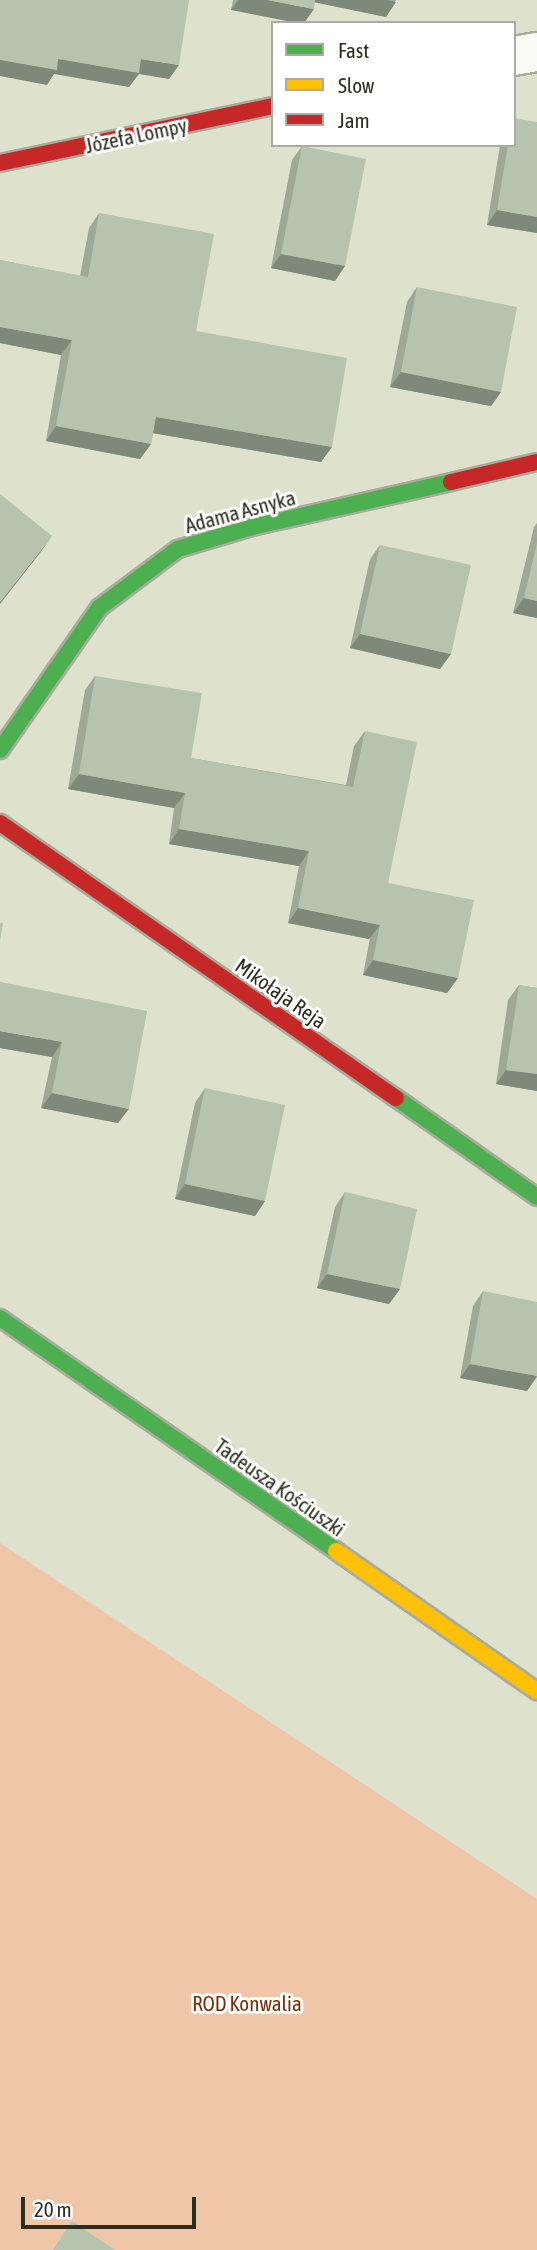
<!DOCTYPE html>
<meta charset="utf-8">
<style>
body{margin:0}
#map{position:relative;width:537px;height:2250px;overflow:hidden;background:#dee1cc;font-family:"Asap Condensed",sans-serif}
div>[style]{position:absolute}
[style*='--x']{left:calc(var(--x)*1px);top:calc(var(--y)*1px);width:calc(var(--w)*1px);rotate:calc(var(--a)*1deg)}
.green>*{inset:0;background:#efc6a8}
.roads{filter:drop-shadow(2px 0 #a9ab9c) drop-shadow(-2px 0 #a9ab9c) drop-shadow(0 2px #a9ab9c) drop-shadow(0 -2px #a9ab9c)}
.street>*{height:38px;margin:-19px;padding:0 19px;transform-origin:19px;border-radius:19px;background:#fafaf7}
.fast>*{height:16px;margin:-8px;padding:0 8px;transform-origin:8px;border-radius:8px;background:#4caf50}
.slow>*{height:16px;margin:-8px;padding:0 8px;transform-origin:8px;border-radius:8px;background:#ffc107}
.jam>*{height:16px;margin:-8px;padding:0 8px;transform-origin:8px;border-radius:8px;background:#c62828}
.wall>*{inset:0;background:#9da996}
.shaded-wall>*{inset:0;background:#7f897a}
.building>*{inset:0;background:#b6c4af}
span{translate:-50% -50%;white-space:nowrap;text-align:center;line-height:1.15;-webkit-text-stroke:6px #fff;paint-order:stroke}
.street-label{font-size:21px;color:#2c2d1f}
.park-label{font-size:21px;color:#753008}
.legend{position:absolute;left:271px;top:21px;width:245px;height:126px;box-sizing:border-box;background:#fff;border:2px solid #ababa5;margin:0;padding:9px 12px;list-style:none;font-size:21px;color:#2c2d1f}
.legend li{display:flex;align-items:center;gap:14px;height:35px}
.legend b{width:35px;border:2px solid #ababa5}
.scale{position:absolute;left:21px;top:2197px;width:175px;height:32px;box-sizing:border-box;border:4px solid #2c2d1f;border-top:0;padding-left:9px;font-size:21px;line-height:24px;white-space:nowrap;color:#2c2d1f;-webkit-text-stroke:5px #fff;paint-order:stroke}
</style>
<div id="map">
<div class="green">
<i style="clip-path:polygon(0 1543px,537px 1899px,537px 2250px,0 2250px)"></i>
</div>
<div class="roads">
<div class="street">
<i style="--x:514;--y:56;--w:23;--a:-10"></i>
</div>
<div class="fast">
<i style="--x:0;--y:750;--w:173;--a:-55.1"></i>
<i style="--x:99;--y:608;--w:99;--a:-36.8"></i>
<i style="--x:178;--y:549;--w:77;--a:-16.6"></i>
<i style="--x:252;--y:527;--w:204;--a:-12.7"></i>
<i style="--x:396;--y:1098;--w:172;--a:35.1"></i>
<i style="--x:0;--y:1318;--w:409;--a:34.7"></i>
</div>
<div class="slow">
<i style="--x:336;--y:1551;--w:245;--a:34.9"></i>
</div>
<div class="jam">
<i style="--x:0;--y:163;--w:279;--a:-11.8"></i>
<i style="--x:451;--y:482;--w:88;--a:-13.1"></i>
<i style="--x:0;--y:823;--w:482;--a:34.8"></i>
</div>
</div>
<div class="wall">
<i style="clip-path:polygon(233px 0,396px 0,386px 17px,315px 2px,231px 10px)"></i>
<i style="clip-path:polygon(537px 122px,537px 233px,487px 225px,500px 145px,514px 145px)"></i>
<i style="clip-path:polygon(302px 146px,345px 266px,335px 281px,271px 268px,292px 160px)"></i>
<i style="clip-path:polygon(99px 213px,196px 331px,332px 447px,321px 462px,153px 433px,151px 444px,140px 459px,46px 441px,61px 355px,0 343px,0 260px,80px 276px,89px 228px)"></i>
<i style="clip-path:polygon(417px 287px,501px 392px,491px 406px,390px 387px,407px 302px)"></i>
<i style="clip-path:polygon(537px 523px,537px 618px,513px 613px,534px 527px)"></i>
<i style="clip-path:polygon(380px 545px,451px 654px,440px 669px,350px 648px,370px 559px)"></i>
<i style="clip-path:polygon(95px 676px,191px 758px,346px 785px,354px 746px,365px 731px,388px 883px,458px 978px,447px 993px,363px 975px,370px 938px,369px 939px,288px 923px,299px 866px,169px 844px,174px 808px,68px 789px,85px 690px)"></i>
<i style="clip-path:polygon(519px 985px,537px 988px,537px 1091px,496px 1084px,508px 1000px)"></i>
<i style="clip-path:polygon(147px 1011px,118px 1123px,41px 1108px,52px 1057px,0 1048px)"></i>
<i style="clip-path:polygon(205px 1088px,265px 1201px,255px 1216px,175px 1199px,195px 1103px)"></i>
<i style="clip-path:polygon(345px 1192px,400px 1289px,389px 1304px,317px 1288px,335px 1207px)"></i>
<i style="clip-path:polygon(483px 1291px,537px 1377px,527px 1391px,460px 1378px,473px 1306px)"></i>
</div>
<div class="shaded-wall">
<i style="clip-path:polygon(238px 0,267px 0,314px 9px,304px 23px,297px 23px,231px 10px)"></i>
<i style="clip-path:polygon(308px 0,386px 0,396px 2px,386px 17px,308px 1px)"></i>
<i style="clip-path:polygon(58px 59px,141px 59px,179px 65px,169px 79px,139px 74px,129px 87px,54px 74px,47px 85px,0 76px,0 60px)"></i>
<i style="clip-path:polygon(497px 210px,537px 217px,537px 233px,487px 225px)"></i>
<i style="clip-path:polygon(281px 254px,345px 266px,335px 281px,271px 268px)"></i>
<i style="clip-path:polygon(0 327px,72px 340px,61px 355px,0 343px)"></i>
<i style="clip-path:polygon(401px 372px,501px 392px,491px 406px,390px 387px)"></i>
<i style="clip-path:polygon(156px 417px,332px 447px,321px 462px,146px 432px)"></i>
<i style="clip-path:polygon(56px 426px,151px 444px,140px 459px,46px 441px)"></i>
<i style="clip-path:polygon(52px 536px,40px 553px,0 604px,0 602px)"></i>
<i style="clip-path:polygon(524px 598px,537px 601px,537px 618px,513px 613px)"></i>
<i style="clip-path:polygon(360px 634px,451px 654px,440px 669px,350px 648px)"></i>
<i style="clip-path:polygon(79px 774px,185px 793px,174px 808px,68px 789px)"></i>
<i style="clip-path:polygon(179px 829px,309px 851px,299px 866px,169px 844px)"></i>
<i style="clip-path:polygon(298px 908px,380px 925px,369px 939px,288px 923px)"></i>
<i style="clip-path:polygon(373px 960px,458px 978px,447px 993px,363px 975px)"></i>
<i style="clip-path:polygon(0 1031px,62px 1042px,52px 1057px,0 1048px)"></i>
<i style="clip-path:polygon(506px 1070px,537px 1074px,537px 1091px,496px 1084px)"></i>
<i style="clip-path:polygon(52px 1093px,129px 1109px,118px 1123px,41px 1108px)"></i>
<i style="clip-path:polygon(185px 1184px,265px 1201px,255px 1216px,175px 1199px)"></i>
<i style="clip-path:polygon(327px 1274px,400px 1289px,389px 1304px,317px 1288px)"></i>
<i style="clip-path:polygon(470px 1364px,537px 1376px,527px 1391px,460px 1378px)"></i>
</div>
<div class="building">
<i style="clip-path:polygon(0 0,189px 0,179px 65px,141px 59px,139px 73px,58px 59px,57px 70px,0 60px)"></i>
<i style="clip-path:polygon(267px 0,315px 0,314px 9px)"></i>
<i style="clip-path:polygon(514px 118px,537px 122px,537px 217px,497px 210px,508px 145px,514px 145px)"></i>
<i style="clip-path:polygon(302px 146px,366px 159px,345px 266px,281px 254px)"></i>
<i style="clip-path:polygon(99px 213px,214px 234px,196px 331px,347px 358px,332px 447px,156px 417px,151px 444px,56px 426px,72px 340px,0 327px,0 260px,88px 277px)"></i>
<i style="clip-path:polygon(417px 287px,517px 307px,501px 392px,401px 372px)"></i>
<i style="clip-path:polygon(0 494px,52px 536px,0 602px)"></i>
<i style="clip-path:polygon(537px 543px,537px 601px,524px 598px)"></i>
<i style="clip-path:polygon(380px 545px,471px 565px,451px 654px,360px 634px)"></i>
<i style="clip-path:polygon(95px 676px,202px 693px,191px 758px,353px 787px,365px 731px,417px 742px,388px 883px,474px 900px,458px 978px,373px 960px,387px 890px,380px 925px,298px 908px,309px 851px,179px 829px,185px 793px,79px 774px)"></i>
<i style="clip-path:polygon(0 923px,3px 923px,0 941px)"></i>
<i style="clip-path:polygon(0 982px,147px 1011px,129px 1109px,52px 1093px,62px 1042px,0 1031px)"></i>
<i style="clip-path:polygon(519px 985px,537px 988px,537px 1074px,506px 1070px)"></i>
<i style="clip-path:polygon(205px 1088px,285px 1105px,265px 1201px,185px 1184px)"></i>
<i style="clip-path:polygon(345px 1192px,417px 1209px,400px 1289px,327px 1274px)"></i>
<i style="clip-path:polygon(483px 1291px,537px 1302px,537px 1376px,470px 1364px)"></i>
<i style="clip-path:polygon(72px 2221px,115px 2250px,53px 2250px)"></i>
</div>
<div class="street-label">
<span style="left:136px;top:135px;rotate:-12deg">Józefa Lompy</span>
<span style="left:240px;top:511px;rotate:-15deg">Adama Asnyka</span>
<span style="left:281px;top:993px;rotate:35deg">Mikołaja Reja</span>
<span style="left:280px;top:1487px;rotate:35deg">Tadeusza Kościuszki</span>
</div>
<div class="park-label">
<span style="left:247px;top:2003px">ROD Konwalia</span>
</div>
<ul class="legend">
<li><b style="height:9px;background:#4caf50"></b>Fast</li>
<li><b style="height:9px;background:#ffc107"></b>Slow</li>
<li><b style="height:9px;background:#c62828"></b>Jam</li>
</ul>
<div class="scale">20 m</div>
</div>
